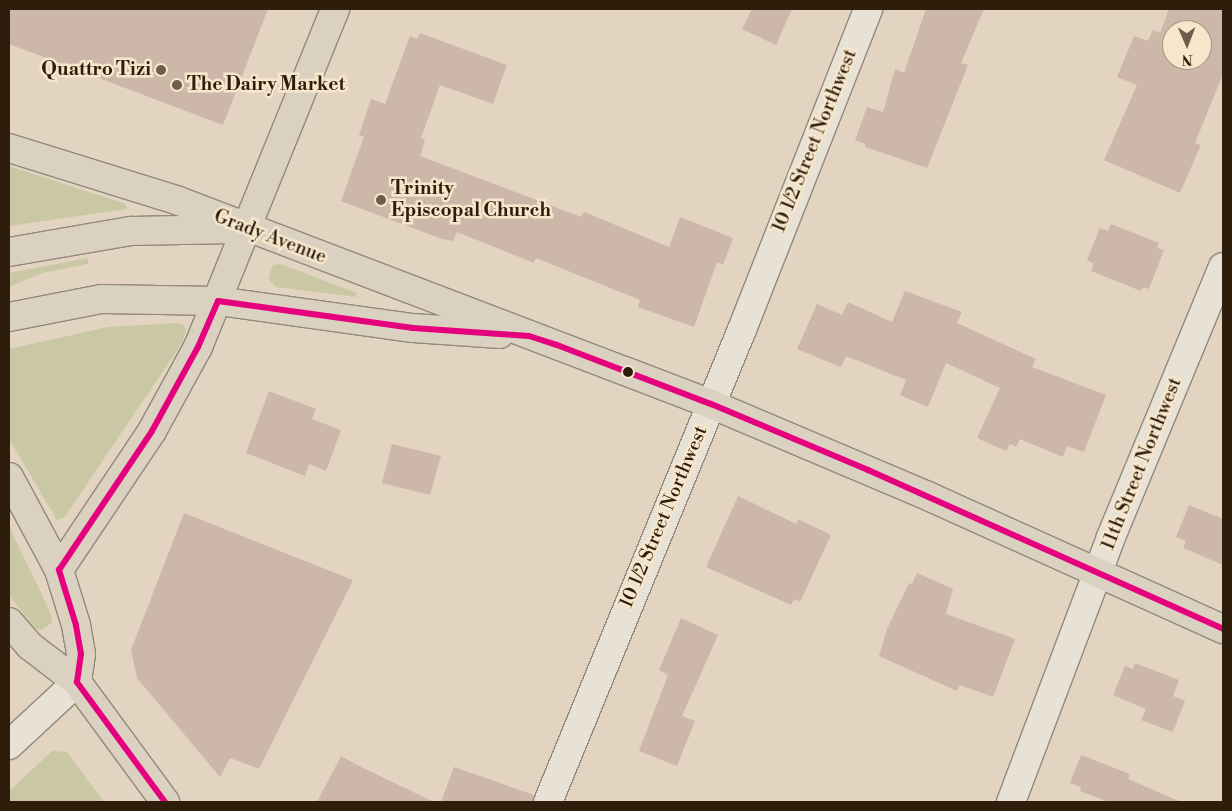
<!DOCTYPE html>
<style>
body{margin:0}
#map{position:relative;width:1232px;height:811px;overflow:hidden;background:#e2d4c0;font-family:"Libre Bodoni",serif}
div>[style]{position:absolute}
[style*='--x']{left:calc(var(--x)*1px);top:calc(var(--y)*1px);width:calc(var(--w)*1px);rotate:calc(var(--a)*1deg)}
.green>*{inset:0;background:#cac8a4}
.building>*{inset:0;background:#cdb7a8}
.roads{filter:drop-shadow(1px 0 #92887b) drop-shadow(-1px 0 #92887b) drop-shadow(0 1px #92887b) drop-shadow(0 -1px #92887b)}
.minor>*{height:28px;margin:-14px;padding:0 14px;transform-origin:14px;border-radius:14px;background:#e7e1d6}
.major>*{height:28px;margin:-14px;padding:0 14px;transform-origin:14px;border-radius:14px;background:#dad1c1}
.bus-1>*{height:6px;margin:-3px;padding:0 3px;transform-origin:3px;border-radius:3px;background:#e5007d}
.dots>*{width:14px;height:14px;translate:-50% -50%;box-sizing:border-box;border:2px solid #f6e6cc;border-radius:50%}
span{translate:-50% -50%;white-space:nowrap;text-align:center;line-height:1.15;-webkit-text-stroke:5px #f6e6cc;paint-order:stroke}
.poi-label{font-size:19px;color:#2e1d0b;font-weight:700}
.right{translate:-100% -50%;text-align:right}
.left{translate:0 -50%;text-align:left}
.street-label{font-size:19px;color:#2e1d0b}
.frame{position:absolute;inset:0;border:10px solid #2e1d0b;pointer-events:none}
.north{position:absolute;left:1162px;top:20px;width:50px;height:50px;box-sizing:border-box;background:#f6e6cc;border:1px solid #a6967f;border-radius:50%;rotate:179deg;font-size:14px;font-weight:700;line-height:20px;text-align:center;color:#2e1d0b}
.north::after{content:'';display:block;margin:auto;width:18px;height:22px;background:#6d5d4a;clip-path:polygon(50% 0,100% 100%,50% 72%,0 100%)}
</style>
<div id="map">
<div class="green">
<i style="clip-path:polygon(9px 166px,126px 204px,127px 209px,9px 226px)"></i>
<i style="clip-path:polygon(88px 258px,88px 264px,42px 273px,9px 287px,9px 273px)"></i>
<i style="clip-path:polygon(280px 264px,357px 293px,356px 297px,276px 287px,268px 278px,273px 265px)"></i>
<i style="clip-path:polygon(178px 323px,184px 325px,186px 331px,182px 343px,64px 518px,57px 520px,9px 439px,9px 349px,108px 327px)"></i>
<i style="clip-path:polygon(9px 526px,51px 614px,52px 622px,42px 630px,36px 629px,9px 595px)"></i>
<i style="clip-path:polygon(52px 751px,67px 752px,104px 802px,9px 802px,9px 791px)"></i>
</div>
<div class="building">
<i style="clip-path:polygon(9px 9px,268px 9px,223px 125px,9px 44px)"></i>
<i style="clip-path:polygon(752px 9px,792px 9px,776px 45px,742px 29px)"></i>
<i style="clip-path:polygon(926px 9px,984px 9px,961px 63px,968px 65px,927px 168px,865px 147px,865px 144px,855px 140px,867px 107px,883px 112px,895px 69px,904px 73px)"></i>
<i style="clip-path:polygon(evenodd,1169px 9px,1223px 9px,1223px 74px,1195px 143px,1201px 145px,1180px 193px,1104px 160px,1137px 85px,1117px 77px,1134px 36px,1148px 41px,1153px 30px,1160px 33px,1169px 9px,1172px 30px,1202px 30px,1202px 60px,1172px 60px,1172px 30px)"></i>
<i style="clip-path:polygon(420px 33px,507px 65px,493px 104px,440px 85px,421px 138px,425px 140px,420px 156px,581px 217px,584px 212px,669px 247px,680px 217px,733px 238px,723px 265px,717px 262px,694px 327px,638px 307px,640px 300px,536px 258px,534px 263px,457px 232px,453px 241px,442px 239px,341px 201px,364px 137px,359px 135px,371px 99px,385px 104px,410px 36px,417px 39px)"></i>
<i style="clip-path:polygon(1111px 224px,1159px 243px,1157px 248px,1164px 250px,1149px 289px,1143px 287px,1141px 291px,1091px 271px,1094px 264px,1087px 260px,1100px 228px,1108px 231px)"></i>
<i style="clip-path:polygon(905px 291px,962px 312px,957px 323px,1036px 359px,1032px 367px,1106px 395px,1084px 452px,1067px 446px,1063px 457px,1020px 439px,1016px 447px,1010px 444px,1006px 451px,977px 438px,1000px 388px,946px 363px,928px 407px,900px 395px,906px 380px,846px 356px,841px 367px,797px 349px,817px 304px,842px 315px,848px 302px,892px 322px)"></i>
<i style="clip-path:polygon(269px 391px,316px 409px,312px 419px,341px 430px,326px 471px,309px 464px,305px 476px,246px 453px)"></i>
<i style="clip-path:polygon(392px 444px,441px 456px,430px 495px,382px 483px)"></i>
<i style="clip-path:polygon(738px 496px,796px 524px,798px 519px,831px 535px,800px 602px,794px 599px,791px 605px,706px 567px)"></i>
<i style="clip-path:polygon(1189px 505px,1223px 519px,1223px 565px,1183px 548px,1186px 541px,1176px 537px)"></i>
<i style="clip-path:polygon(184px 513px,353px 580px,259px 769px,230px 758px,220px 777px,137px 678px,131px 650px)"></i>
<i style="clip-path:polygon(917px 573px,953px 589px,946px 614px,1015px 639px,993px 697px,960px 685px,957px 691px,879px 656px,887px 629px,909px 583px,912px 584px)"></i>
<i style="clip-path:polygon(681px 618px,718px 635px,682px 716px,695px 721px,677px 766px,639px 751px,668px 675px,659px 670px)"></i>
<i style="clip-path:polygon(1135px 663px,1179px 680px,1173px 696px,1185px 701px,1173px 732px,1141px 720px,1146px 709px,1113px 695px,1125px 666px,1133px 669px)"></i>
<i style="clip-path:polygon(1081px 755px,1130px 774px,1128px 779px,1181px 802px,1109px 802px,1080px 791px,1081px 787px,1070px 783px)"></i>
<i style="clip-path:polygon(341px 756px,357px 765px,434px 802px,317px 802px)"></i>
<i style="clip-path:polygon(454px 767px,534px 795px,533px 802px,441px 802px)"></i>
</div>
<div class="roads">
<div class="minor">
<i style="--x:9;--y:745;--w:93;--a:-42.8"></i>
<i style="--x:548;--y:802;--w:508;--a:-67.68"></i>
<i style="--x:741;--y:332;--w:347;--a:-68.5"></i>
<i style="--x:1011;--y:802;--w:283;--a:-69.3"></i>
<i style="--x:1111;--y:537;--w:292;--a:-67.5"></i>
</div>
<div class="major">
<i style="--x:9;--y:148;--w:178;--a:17.3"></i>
<i style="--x:179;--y:201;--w:569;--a:20.89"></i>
<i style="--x:711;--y:404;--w:238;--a:23"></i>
<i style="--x:930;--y:497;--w:321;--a:24.3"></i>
<i style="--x:9;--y:252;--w:124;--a:-9.8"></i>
<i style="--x:131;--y:231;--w:103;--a:-1.1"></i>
<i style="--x:9;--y:317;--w:94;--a:-11.1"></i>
<i style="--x:101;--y:299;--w:117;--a:1"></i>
<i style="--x:218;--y:301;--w:197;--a:7.9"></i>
<i style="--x:413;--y:328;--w:87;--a:3.9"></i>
<i style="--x:9;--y:477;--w:106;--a:61.7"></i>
<i style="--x:59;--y:570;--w:58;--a:72.8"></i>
<i style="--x:76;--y:625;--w:29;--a:80"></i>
<i style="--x:81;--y:654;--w:28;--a:98"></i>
<i style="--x:59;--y:570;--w:167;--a:-56.2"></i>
<i style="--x:152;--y:431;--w:96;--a:-61.3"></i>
<i style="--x:198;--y:347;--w:365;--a:-67.9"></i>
<i style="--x:9;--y:622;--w:32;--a:49"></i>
<i style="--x:30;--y:646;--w:59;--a:37.5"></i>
<i style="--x:77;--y:682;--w:149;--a:53.7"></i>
</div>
</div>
<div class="bus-1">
<i style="--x:165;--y:802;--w:149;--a:-126.3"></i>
<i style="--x:77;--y:682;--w:28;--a:-82"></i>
<i style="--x:81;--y:654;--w:29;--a:-100"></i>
<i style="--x:76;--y:625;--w:58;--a:-107.2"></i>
<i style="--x:59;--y:570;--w:167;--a:-56.2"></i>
<i style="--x:152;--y:431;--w:96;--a:-61.3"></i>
<i style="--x:198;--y:347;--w:50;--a:-66.5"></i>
<i style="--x:218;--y:301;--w:197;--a:7.9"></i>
<i style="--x:413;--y:328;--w:116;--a:3.9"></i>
<i style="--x:529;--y:336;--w:29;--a:18"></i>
<i style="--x:557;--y:345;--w:165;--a:21"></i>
<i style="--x:711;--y:404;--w:170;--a:22.8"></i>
<i style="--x:868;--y:470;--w:389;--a:24.1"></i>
</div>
<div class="dots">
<i style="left:161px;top:70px;background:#6d5d4a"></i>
<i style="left:177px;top:85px;background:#6d5d4a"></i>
<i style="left:381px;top:200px;background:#6d5d4a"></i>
<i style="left:628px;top:372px;background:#2e1d0b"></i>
</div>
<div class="poi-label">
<span class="right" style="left:151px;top:70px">Quattro Tizi</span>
<span class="left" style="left:187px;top:85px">The Dairy Market</span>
<span class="left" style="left:391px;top:200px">Trinity<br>Episcopal Church</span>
</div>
<div class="street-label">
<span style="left:815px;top:141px;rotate:-68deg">10 1/2 Street Northwest</span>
<span style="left:270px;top:237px;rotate:21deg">Grady Avenue</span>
<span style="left:1142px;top:464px;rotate:-68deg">11th Street Northwest</span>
<span style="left:664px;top:517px;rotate:-67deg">10 1/2 Street Northwest</span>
</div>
<div class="frame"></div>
<div class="north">N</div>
</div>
